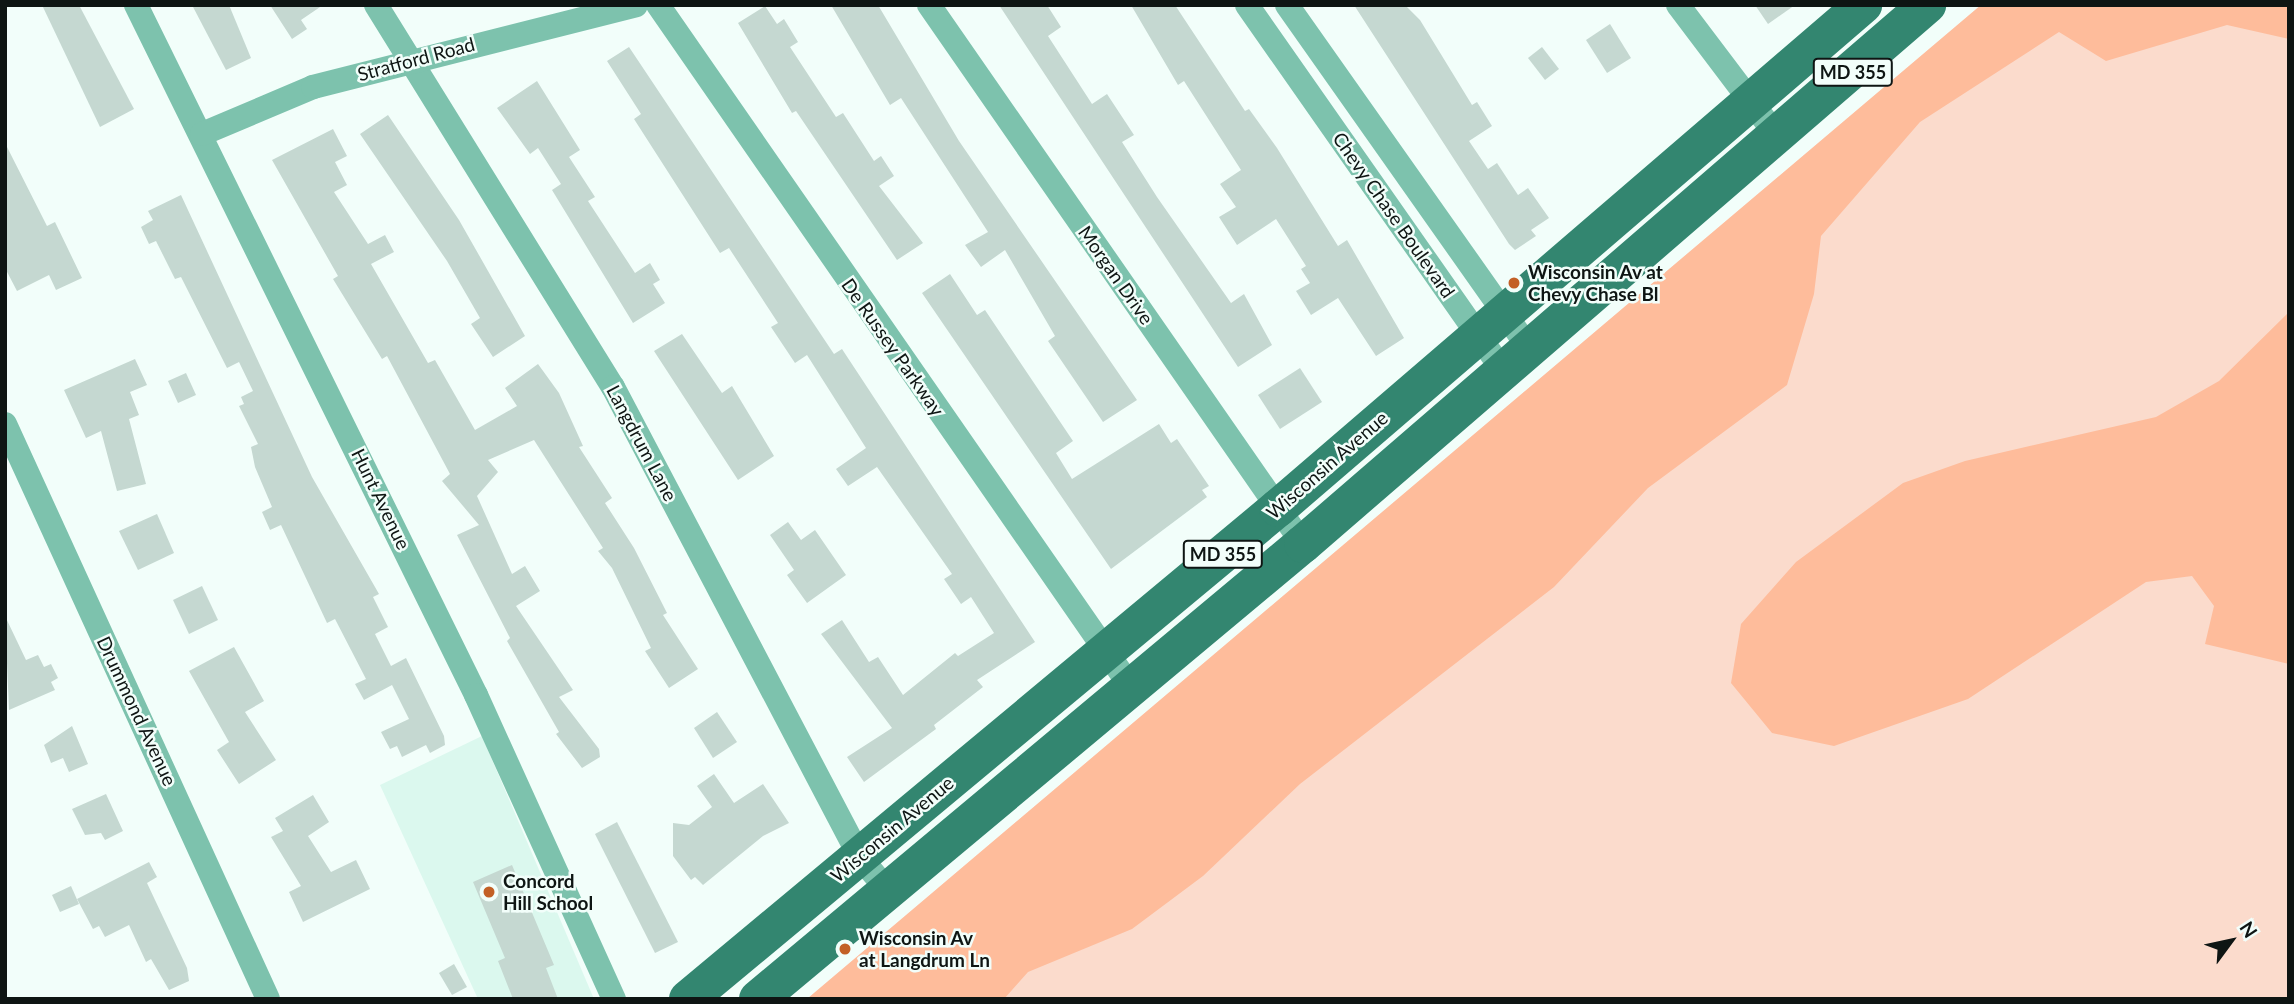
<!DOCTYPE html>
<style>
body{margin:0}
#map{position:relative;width:2294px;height:1004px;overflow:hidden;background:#f2fefa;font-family:Lato,sans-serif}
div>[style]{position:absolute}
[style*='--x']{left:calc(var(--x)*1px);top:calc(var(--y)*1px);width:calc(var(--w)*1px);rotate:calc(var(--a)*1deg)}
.built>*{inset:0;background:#dbf8ee}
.green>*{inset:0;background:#fbdbcc}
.forest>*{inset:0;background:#febc9b}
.building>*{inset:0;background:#c5d8d1}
.street>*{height:24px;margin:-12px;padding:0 12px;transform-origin:12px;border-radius:12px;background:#7dc2ad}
.primary>*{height:38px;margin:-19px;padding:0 19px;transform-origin:19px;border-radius:19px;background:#338670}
.dots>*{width:19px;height:19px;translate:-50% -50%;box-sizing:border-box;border:4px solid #f2fefa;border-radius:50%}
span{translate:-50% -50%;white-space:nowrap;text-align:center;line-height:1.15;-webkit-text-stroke:5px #f2fefa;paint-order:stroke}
.shield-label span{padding:2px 5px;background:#f2fefa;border:2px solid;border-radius:5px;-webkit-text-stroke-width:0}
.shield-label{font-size:18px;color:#0e1513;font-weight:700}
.street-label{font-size:19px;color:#0e1513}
.poi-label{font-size:19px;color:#0e1513;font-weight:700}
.left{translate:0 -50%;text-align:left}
.frame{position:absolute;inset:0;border:7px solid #0e1513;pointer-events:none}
.north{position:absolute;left:2196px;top:906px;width:70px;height:70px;-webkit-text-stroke:5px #f2fefa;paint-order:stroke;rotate:57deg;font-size:19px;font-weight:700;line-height:28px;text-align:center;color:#0e1513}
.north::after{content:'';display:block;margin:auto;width:24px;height:32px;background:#0e1513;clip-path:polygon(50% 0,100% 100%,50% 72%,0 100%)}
</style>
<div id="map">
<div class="built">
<i style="clip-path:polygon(482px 736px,594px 999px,478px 999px,380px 785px)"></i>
</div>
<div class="green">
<i style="clip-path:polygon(1981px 5px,2289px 5px,2289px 999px,807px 999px)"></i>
</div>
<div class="forest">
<i style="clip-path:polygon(1981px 5px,2289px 5px,2289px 39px,2227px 25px,2106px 61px,2059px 32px,1920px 122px,1821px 236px,1814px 294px,1787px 385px,1648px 488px,1554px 587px,1300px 784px,1203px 876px,1132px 929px,1028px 972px,1004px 999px,807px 999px)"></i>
<i style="clip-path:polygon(2289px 312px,2289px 664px,2205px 644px,2214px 606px,2192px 576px,2146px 582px,1968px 699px,1834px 746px,1772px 733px,1731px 683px,1741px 624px,1796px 562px,1903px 483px,1965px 461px,2156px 417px,2219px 381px)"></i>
</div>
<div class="building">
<i style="clip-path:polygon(42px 5px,79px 5px,134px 109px,100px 127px)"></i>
<i style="clip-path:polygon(192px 5px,229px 5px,251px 58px,226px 70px)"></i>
<i style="clip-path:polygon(270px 5px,323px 5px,301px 20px,307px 29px,292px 39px)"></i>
<i style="clip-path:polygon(831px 5px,878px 5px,959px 141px,1137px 400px,1103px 422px,1048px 341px,1055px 336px,1005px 250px,981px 267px,970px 252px,965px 245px,988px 232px,901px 98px,890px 105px)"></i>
<i style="clip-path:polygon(999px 5px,1047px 5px,1061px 27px,1048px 36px,1092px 104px,1107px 94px,1134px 135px,1122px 142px,1157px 197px,1231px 303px,1244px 294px,1272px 345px,1238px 367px)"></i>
<i style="clip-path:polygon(1131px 5px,1175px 5px,1245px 111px,1249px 109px,1277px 148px,1338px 246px,1347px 240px,1404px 338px,1376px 356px,1338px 298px,1311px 315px,1296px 291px,1310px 283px,1301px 269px,1306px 266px,1276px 219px,1237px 245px,1219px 217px,1236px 207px,1220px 184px,1241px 170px,1184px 81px,1178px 85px)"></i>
<i style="clip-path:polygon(1354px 5px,1405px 5px,1420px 20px,1472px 105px,1477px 102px,1492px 126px,1469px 141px,1488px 169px,1497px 163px,1518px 195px,1528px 188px,1549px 218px,1531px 230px,1536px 236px,1515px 250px,1509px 244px)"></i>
<i style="clip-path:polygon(1755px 5px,1795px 5px,1768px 24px)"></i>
<i style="clip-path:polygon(765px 6px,777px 24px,784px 19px,798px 42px,790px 47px,836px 117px,843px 113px,874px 161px,881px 156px,894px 176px,879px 186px,923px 243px,897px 260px,796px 111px,792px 113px,738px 23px)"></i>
<i style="clip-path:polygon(1610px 24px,1631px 58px,1607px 73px,1586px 40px)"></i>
<i style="clip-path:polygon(629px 47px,834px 354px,842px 349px,1035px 642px,977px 680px,983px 687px,934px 725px,936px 729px,864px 782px,847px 757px,892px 728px,821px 634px,842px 620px,869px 662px,878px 657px,903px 695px,955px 653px,958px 656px,994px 633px,971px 597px,961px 604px,944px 579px,952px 574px,877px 467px,848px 486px,836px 469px,866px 448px,807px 355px,795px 363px,771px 327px,778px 323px,729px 248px,720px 253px,634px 119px,641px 114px,607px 61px)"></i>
<i style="clip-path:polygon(1542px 47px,1559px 69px,1545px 80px,1528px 58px)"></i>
<i style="clip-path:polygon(537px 81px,580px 150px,569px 157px,595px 197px,588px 201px,635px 273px,650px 263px,660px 280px,653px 284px,665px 303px,633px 323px,552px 190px,561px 184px,538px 148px,530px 154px,497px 108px)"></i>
<i style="clip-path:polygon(388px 115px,459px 220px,525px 336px,493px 357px,471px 324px,480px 318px,447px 261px,360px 134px)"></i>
<i style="clip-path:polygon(333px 129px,347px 156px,335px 162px,347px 185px,334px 192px,368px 244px,385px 235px,394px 252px,371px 264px,428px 363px,435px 360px,475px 430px,517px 406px,505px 388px,538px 364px,559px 393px,583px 446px,579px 447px,612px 498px,605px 503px,634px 548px,667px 613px,663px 615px,698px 669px,669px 688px,645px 651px,651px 648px,612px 568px,598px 551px,603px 548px,534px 440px,488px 460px,498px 472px,477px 496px,512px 574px,525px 566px,540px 591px,516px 606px,573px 690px,559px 697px,599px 749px,600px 757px,582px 768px,556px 734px,559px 732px,507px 641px,510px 638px,457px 535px,479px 525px,442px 481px,450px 474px,387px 356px,382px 359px,333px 279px,338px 276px,272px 160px)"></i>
<i style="clip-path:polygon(5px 143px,47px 226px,55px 222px,82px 278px,56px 290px,49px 275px,17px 291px,5px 268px)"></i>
<i style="clip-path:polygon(181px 195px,312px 477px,379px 594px,373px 597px,388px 627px,375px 634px,391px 666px,406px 658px,444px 736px,445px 745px,430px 753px,426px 745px,402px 757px,397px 746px,390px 749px,381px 732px,409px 719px,392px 685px,364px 700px,355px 684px,366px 679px,335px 619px,327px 623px,281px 525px,270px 530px,262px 512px,272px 507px,255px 467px,251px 447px,258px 444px,239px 406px,244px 404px,241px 397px,253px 391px,239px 362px,227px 368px,181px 277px,175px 279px,156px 241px,149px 244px,141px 227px,153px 220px,148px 211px)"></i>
<i style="clip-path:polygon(950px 274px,977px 315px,985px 310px,1073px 441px,1056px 453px,1072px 479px,1159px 424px,1171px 443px,1177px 439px,1209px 486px,1202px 490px,1207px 497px,1111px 569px,922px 293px)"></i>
<i style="clip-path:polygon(682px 334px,722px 393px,732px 386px,774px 456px,738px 480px,654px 351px)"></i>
<i style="clip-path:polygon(135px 359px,147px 385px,130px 392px,139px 415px,129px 419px,146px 484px,117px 491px,101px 431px,86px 438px,64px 390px)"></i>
<i style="clip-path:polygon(1300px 368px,1322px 402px,1280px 429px,1258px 395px)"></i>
<i style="clip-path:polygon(186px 373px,196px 395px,178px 403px,168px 381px)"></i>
<i style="clip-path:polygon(157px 514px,174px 553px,138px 570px,119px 531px)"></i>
<i style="clip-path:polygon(788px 522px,801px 540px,815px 530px,846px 575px,807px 603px,787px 575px,794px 570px,770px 535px)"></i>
<i style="clip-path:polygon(202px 586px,218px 620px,189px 634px,173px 600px)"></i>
<i style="clip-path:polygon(5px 616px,26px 660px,38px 655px,44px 667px,51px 664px,58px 678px,51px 682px,55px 690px,9px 710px)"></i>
<i style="clip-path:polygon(234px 647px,264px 701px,245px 712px,276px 760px,239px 784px,217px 750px,229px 742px,189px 671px)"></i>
<i style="clip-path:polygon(717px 712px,737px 742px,713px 758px,694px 728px)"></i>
<i style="clip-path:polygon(72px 726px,88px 764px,69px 772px,63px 758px,51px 763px,44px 745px)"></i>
<i style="clip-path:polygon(714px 774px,734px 803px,763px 784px,789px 823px,763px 836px,703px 885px,695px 877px,691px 880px,673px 856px,673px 823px,689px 825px,712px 807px,697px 786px)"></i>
<i style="clip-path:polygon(106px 794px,123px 831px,105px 840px,101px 833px,85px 835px,72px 809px)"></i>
<i style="clip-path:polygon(313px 795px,329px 822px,308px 836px,331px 872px,356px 860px,370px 889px,303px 922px,289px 892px,301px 886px,271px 837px,283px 831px,275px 818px)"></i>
<i style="clip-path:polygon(617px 822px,678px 942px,655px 953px,595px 834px)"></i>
<i style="clip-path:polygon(149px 862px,157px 877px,147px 883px,187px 968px,189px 981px,169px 990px,151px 959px,146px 962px,129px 925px,105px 937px,99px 926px,93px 929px,77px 899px)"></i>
<i style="clip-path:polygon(512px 865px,554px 965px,546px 968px,558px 999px,513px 999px,498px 961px,505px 958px,473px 882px)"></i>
<i style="clip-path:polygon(71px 886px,79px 904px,60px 912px,52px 895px)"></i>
<i style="clip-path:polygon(454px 964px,467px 987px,452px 995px,439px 973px)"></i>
</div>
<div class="street">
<i style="--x:136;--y:5;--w:769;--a:63.77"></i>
<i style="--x:476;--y:695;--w:334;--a:65.6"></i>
<i style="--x:376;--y:5;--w:450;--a:58.2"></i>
<i style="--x:613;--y:387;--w:531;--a:62.28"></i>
<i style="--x:860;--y:857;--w:44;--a:50.5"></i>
<i style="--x:658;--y:5;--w:830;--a:55.26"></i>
<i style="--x:929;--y:5;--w:656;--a:55.24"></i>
<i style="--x:1247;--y:5;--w:447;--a:55"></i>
<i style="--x:1287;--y:5;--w:421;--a:54.8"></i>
<i style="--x:1678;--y:5;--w:166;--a:52.9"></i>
<i style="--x:202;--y:134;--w:121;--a:-22.9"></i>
<i style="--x:313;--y:87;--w:333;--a:-14.2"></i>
<i style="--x:5;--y:424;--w:632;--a:65.42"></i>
</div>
<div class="primary">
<i style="--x:688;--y:999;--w:768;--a:-39.77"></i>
<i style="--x:1278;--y:508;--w:772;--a:-40.69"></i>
<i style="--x:758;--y:999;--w:710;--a:-39.86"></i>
<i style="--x:1303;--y:544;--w:825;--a:-40.82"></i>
</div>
<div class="dots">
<i style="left:1514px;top:283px;background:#c36026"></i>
<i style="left:489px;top:892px;background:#c36026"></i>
<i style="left:845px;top:949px;background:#c36026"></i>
</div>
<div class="shield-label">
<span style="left:1853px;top:72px">MD 355</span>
<span style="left:1223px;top:554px">MD 355</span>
</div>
<div class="street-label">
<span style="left:416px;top:59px;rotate:-15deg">Stratford Road</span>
<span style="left:1394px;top:215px;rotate:55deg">Chevy Chase Boulevard</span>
<span style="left:1116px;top:275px;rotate:55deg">Morgan Drive</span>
<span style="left:893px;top:347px;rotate:55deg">De Russey Parkway</span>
<span style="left:642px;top:443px;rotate:62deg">Langdrum Lane</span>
<span style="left:1327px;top:465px;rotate:-41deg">Wisconsin Avenue</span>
<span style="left:381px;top:499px;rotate:64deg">Hunt Avenue</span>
<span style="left:137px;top:711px;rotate:65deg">Drummond Avenue</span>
<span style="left:892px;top:829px;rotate:-40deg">Wisconsin Avenue</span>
</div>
<div class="poi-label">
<span class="left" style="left:1528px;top:283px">Wisconsin Av at<br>Chevy Chase Bl</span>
<span class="left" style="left:503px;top:892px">Concord<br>Hill School</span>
<span class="left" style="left:859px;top:949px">Wisconsin Av<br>at Langdrum Ln</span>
</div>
<div class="frame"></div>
<div class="north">N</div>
</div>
